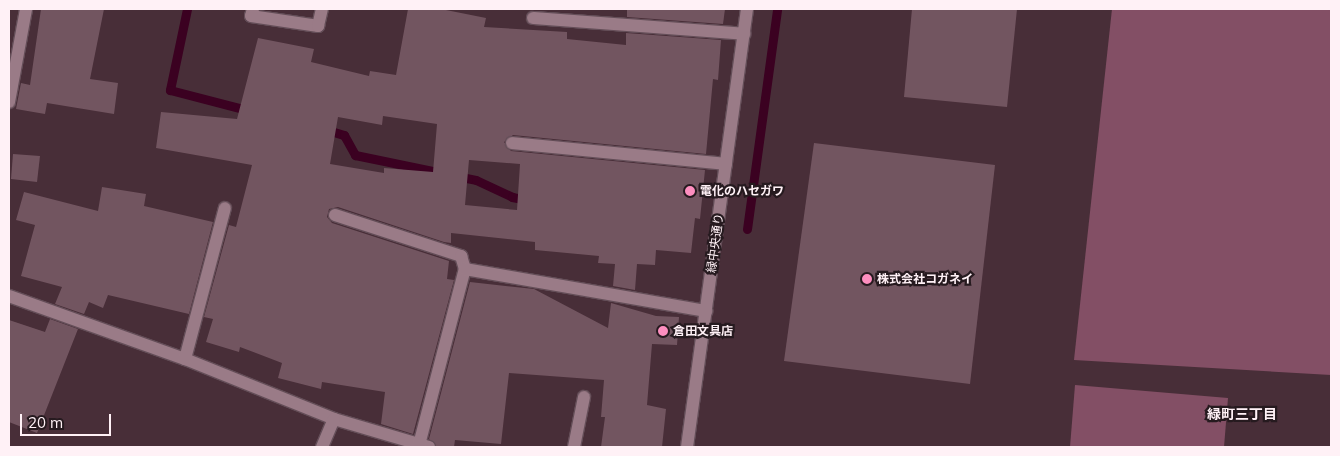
<!DOCTYPE html>
<meta charset="utf-8">
<style>
body{margin:0}
#map{position:relative;width:1340px;height:456px;overflow:hidden;background:#482e38;font-family:Mulish,"Noto Sans JP",sans-serif}
div>[style]{position:absolute}
[style*='--x']{left:calc(var(--x)*1px);top:calc(var(--y)*1px);width:calc(var(--w)*1px);rotate:calc(var(--a)*1deg)}
.green>*{inset:0;background:#834f65}
.stream>*{height:9px;margin:-4.5px;padding:0 4.5px;transform-origin:4.5px;border-radius:4.5px;background:#3b0121}
.building>*{inset:0;background:#725560}
.roads{filter:drop-shadow(1px 0 #644e58) drop-shadow(-1px 0 #644e58) drop-shadow(0 1px #644e58) drop-shadow(0 -1px #644e58)}
.minor>*{height:12px;margin:-6px;padding:0 6px;transform-origin:6px;border-radius:6px;background:#9a7b87}
.dots>*{width:14px;height:14px;translate:-50% -50%;box-sizing:border-box;border:2px solid #261a1f;border-radius:50%}
span{translate:-50% -50%;white-space:nowrap;text-align:center;line-height:1.15;-webkit-text-stroke:4.5px #261a1f;paint-order:stroke}
.poi-label{font-size:12px;color:#fff1f6;font-weight:700}
.left{translate:0 -50%;text-align:left}
.street-label{font-size:12px;color:#fff1f6}
.neighbourhood-label{font-size:14px;color:#fff1f6;font-weight:700}
.frame{position:absolute;inset:0;border:10px solid #fff1f6;pointer-events:none}
.scale{position:absolute;left:20px;top:414px;width:91px;height:22px;box-sizing:border-box;border:2px solid #fff1f6;border-top:0;padding-left:6px;font-size:15px;line-height:18px;white-space:nowrap;color:#fff1f6;-webkit-text-stroke:4px #261a1f;paint-order:stroke}
</style>
<div id="map">
<div class="green">
<i style="clip-path:polygon(1112px 9px,1331px 9px,1331px 375px,1074px 360px)"></i>
<i style="clip-path:polygon(1075px 385px,1228px 398px,1224px 447px,1070px 447px)"></i>
</div>
<div class="stream">
<i style="--x:187;--y:9;--w:83;--a:101.9"></i>
<i style="--x:170;--y:90;--w:84;--a:14.5"></i>
<i style="--x:324;--y:129;--w:21;--a:17"></i>
<i style="--x:344;--y:135;--w:23;--a:61"></i>
<i style="--x:355;--y:155;--w:90;--a:11.6"></i>
<i style="--x:456;--y:176;--w:20;--a:11"></i>
<i style="--x:476;--y:180;--w:40;--a:25"></i>
<i style="--x:512;--y:197;--w:16;--a:11"></i>
<i style="--x:747;--y:229;--w:222;--a:-82.2"></i>
</div>
<div class="building">
<i style="clip-path:polygon(41px 9px,104px 9px,90px 79px,118px 83px,114px 114px,47px 103px,45px 114px,16px 109px,21px 83px,30px 85px)"></i>
<i style="clip-path:polygon(evenodd,408px 9px,441px 9px,486px 18px,484px 27px,567px 32px,567px 39px,626px 45px,626px 33px,721px 40px,718px 80px,713px 79px,706px 154px,513px 135px,504px 142px,511px 151px,705px 170px,700px 219px,695px 218px,691px 253px,656px 250px,655px 265px,637px 264px,635px 290px,613px 286px,615px 264px,598px 263px,599px 256px,535px 250px,535px 242px,451px 233px,451px 243px,444px 242px,338px 207px,329px 209px,327px 217px,332px 223px,449px 261px,447px 279px,454px 280px,413px 434px,381px 424px,385px 392px,322px 382px,321px 389px,278px 378px,282px 363px,240px 347px,239px 352px,206px 342px,213px 319px,204px 317px,229px 225px,236px 227px,252px 165px,156px 148px,161px 112px,237px 119px,258px 38px,314px 49px,311px 62px,369px 76px,370px 71px,396px 75px,408px 9px,383px 116px,437px 124px,433px 172px,384px 168px,384px 173px,330px 164px,338px 117px,382px 125px,383px 116px,408px 9px,469px 160px,520px 164px,517px 210px,465px 205px,469px 160px)"></i>
<i style="clip-path:polygon(627px 9px,725px 9px,723px 24px,627px 17px)"></i>
<i style="clip-path:polygon(912px 9px,1017px 9px,1007px 107px,904px 97px)"></i>
<i style="clip-path:polygon(814px 143px,995px 165px,970px 384px,784px 361px)"></i>
<i style="clip-path:polygon(13px 154px,40px 156px,37px 182px,11px 179px)"></i>
<i style="clip-path:polygon(102px 187px,146px 194px,144px 206px,213px 222px,189px 314px,108px 295px,103px 308px,89px 302px,84px 314px,55px 304px,62px 287px,21px 276px,35px 225px,16px 220px,24px 192px,98px 211px)"></i>
<i style="clip-path:polygon(470px 282px,534px 289px,608px 328px,611px 303px,656px 316px,679px 317px,677px 345px,652px 344px,647px 405px,666px 409px,662px 447px,601px 447px,605px 417px,601px 417px,604px 380px,509px 373px,501px 444px,455px 440px,454px 447px,437px 447px,429px 439px)"></i>
<i style="clip-path:polygon(50px 319px,78px 329px,37px 433px,9px 422px,9px 320px,45px 332px)"></i>
</div>
<div class="roads">
<div class="minor">
<i style="--x:253;--y:9;--w:7;--a:106"></i>
<i style="--x:251;--y:16;--w:68;--a:8.5"></i>
<i style="--x:318;--y:26;--w:17;--a:-77"></i>
<i style="--x:533;--y:18;--w:212;--a:4.3"></i>
<i style="--x:9;--y:102;--w:95;--a:-79.6"></i>
<i style="--x:512;--y:143;--w:215;--a:5.6"></i>
<i style="--x:335;--y:215;--w:133;--a:18"></i>
<i style="--x:461;--y:256;--w:14;--a:73"></i>
<i style="--x:9;--y:296;--w:187;--a:19.7"></i>
<i style="--x:185;--y:359;--w:161;--a:21.9"></i>
<i style="--x:334;--y:419;--w:99;--a:16.4"></i>
<i style="--x:185;--y:359;--w:156;--a:-75.2"></i>
<i style="--x:419;--y:445;--w:182;--a:-75.4"></i>
<i style="--x:465;--y:269;--w:245;--a:9.9"></i>
<i style="--x:322;--y:447;--w:30;--a:-67"></i>
<i style="--x:574;--y:447;--w:51;--a:-78.7"></i>
<i style="--x:687;--y:447;--w:442;--a:-82.2"></i>
</div>
</div>
<div class="dots">
<i style="left:690px;top:191px;background:#fd8ebf"></i>
<i style="left:867px;top:279px;background:#fd8ebf"></i>
<i style="left:663px;top:331px;background:#fd8ebf"></i>
</div>
<div class="poi-label">
<span class="left" style="left:700px;top:191px">電化のハセガワ</span>
<span class="left" style="left:877px;top:279px">株式会社コガネイ</span>
<span class="left" style="left:673px;top:331px">倉田文具店</span>
</div>
<div class="street-label">
<span style="left:715px;top:243px;rotate:-82deg">緑中央通り</span>
</div>
<div class="neighbourhood-label">
<span style="left:1242px;top:414px">緑町三丁目</span>
</div>
<div class="frame"></div>
<div class="scale">20 m</div>
</div>
